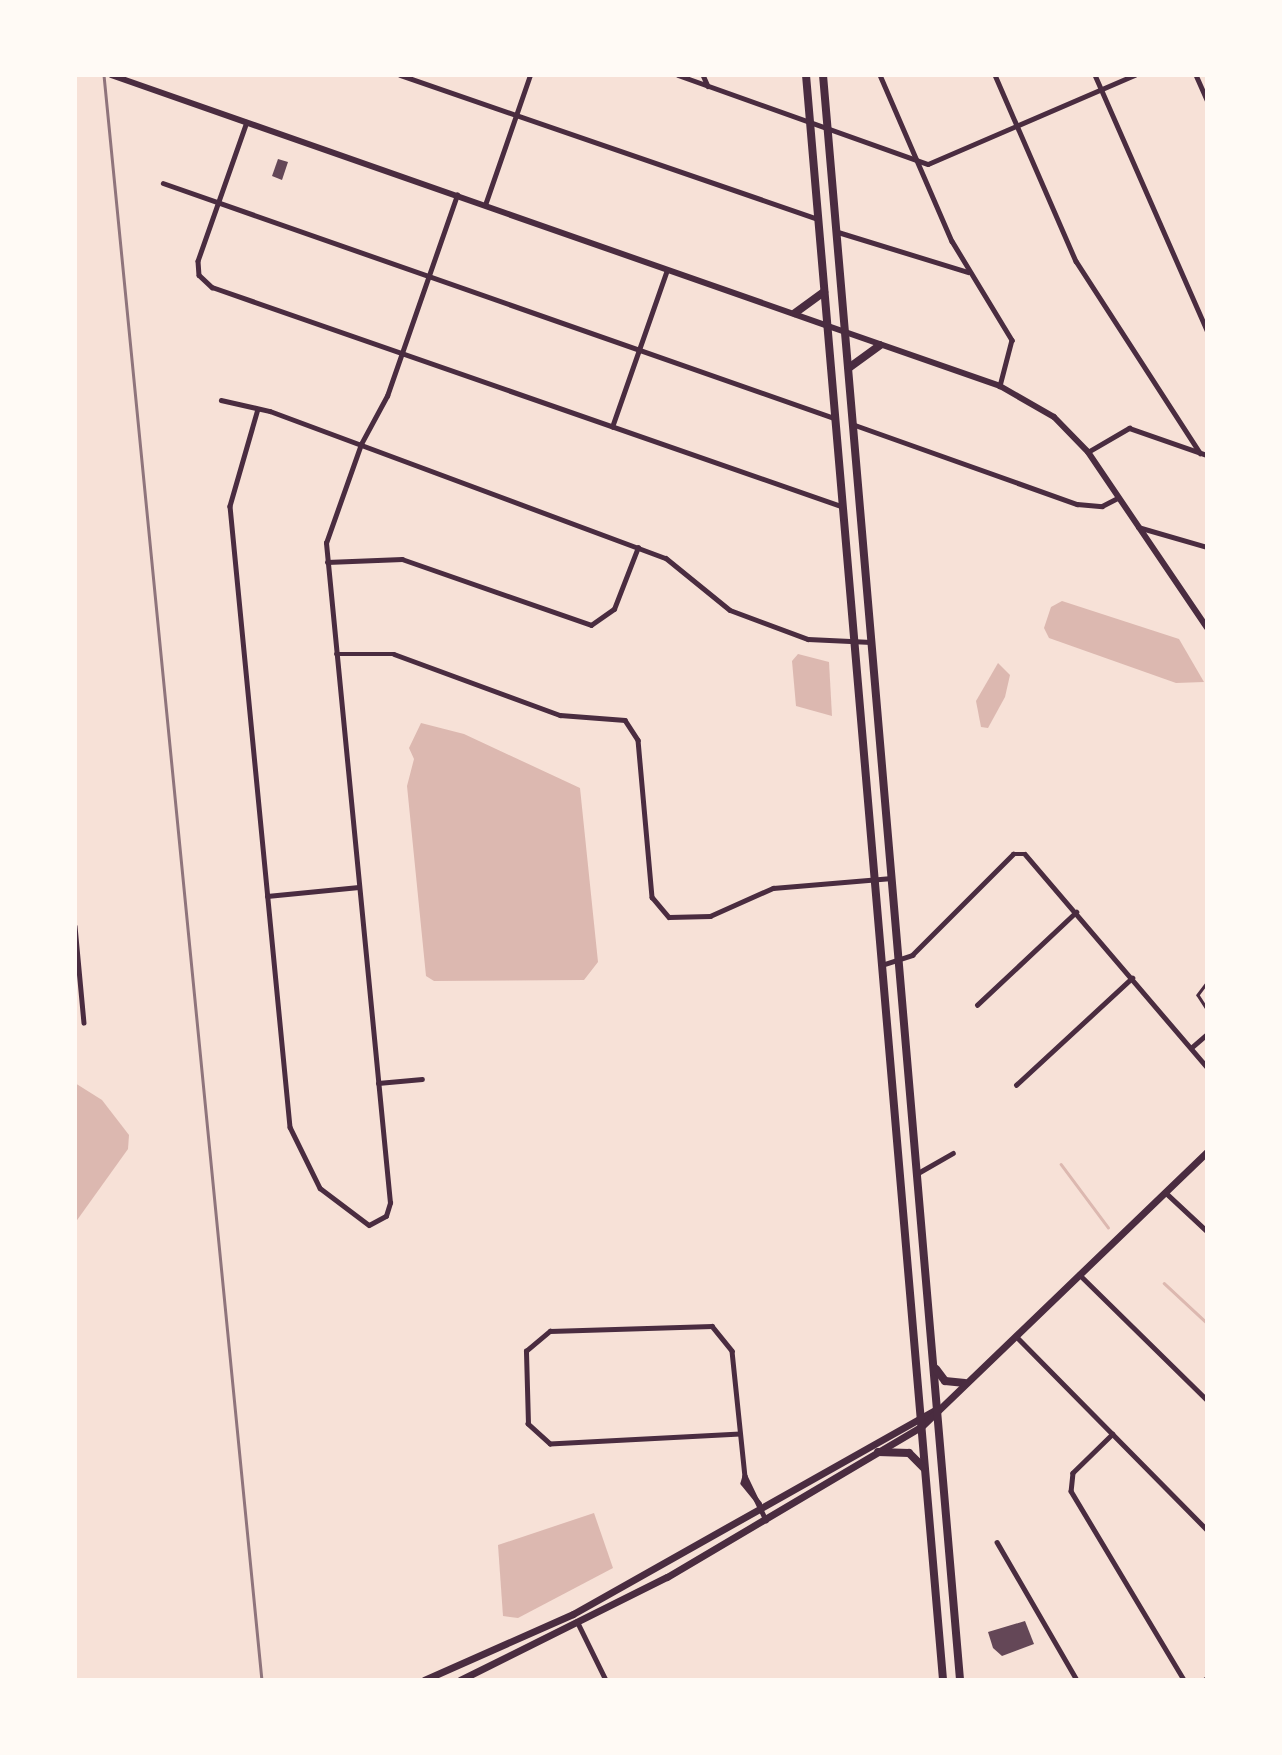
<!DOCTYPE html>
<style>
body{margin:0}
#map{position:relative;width:1282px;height:1755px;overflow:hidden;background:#f7e1d7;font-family:Commissioner,sans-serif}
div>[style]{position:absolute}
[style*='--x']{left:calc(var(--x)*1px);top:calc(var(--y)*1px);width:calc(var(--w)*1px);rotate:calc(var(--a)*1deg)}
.water>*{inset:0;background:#dcb8b0}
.stream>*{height:2.5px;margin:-1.25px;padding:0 1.25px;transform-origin:1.25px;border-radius:1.25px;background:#dcb8b0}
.building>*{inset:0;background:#644757}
.service>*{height:2.5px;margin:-1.25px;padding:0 1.25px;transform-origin:1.25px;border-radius:1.25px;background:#4a2c40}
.minor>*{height:4.5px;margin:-2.25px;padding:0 2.25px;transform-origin:2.25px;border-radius:2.25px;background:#4a2c40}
.tertiary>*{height:6px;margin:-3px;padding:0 3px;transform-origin:3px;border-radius:3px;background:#4a2c40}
.secondary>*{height:6px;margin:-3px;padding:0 3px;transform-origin:3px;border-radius:3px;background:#4a2c40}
.primary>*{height:7px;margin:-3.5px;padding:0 3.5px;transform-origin:3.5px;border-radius:3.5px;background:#4a2c40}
.trunk>*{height:8px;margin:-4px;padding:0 4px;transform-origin:4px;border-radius:4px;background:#4a2c40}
.rail>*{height:2.5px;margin:-1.25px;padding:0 1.25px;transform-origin:1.25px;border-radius:1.25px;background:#8f747c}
span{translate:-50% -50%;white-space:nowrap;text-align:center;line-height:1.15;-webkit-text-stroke:5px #fffaf5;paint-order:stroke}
.frame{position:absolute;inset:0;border:77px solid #fffaf5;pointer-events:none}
</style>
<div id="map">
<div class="water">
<i style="clip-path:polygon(1062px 601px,1179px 639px,1204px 682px,1176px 683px,1049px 638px,1044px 628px,1051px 607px)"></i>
<i style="clip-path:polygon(798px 654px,829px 662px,832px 716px,796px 706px,792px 661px)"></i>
<i style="clip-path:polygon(998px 663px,1010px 675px,1005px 697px,988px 728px,981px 727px,976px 701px)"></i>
<i style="clip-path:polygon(421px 723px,464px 734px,580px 788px,598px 962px,584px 980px,434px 981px,426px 976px,407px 786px,414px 759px,409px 748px)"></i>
<i style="clip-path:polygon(75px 1083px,102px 1100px,129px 1135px,128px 1149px,75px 1223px)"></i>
<i style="clip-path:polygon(594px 1513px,613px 1568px,518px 1618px,503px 1616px,498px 1545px)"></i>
</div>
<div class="stream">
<i style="--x:1061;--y:1164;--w:79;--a:53.3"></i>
<i style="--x:1164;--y:1283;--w:59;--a:42.9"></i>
</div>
<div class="building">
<i style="clip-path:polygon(278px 159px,288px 162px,282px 180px,272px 176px)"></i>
<i style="clip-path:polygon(1025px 1621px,1034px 1644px,1002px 1656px,993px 1648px,988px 1632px)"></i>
</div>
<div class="service">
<i style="--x:1207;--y:983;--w:15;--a:127"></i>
<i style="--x:1198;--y:995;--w:17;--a:57"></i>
</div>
<div class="minor">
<i style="--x:400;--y:75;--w:442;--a:19"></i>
<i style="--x:678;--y:75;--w:265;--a:19.6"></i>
<i style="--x:928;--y:164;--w:225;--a:-23.3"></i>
<i style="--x:703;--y:75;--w:12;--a:66"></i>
<i style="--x:880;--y:75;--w:181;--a:66.6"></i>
<i style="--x:952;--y:241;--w:116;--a:58.8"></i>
<i style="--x:1012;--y:340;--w:48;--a:104.6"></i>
<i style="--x:995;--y:75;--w:203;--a:66.5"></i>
<i style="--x:1076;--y:261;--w:229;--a:57.1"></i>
<i style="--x:1095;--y:75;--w:279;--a:66.3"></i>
<i style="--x:1196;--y:75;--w:27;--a:66"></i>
<i style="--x:247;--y:122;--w:147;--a:109.4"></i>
<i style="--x:198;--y:261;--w:14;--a:86"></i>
<i style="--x:199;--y:275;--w:18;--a:43"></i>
<i style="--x:212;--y:287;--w:666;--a:19.2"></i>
<i style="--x:163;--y:183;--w:711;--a:19.3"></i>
<i style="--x:485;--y:205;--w:138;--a:-70.9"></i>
<i style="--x:838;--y:232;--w:136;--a:17.1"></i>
<i style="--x:221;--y:400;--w:50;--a:12.7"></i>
<i style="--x:270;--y:411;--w:422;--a:20.4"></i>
<i style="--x:666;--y:558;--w:82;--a:39.1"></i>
<i style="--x:730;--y:610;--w:83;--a:20.4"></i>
<i style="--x:808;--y:639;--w:63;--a:2.7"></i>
<i style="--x:258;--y:409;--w:101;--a:106.1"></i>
<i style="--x:230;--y:506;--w:624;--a:84.48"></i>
<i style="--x:290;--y:1127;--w:68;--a:63.8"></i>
<i style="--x:320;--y:1188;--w:61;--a:37.1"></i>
<i style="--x:369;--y:1225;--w:19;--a:-28"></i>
<i style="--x:386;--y:1216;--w:14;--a:-73"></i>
<i style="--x:390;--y:1203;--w:663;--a:-95.54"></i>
<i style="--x:326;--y:543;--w:105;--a:-70.5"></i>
<i style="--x:361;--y:444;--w:55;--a:-61.6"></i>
<i style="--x:387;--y:396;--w:213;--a:-70.8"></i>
<i style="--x:855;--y:425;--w:236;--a:19.6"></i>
<i style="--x:1077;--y:504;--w:25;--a:5"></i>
<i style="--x:1102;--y:506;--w:18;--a:-27"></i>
<i style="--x:612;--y:427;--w:166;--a:-70.7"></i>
<i style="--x:1088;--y:452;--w:48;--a:-30.3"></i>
<i style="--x:1129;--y:428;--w:83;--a:19.1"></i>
<i style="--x:1138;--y:527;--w:72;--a:16.2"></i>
<i style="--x:327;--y:562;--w:75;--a:-2.3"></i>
<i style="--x:402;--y:559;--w:200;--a:19.2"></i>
<i style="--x:591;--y:625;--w:28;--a:-35"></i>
<i style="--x:614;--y:609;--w:66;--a:-68.8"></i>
<i style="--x:336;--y:654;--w:58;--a:0"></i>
<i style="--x:394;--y:654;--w:177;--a:20.2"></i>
<i style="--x:560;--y:715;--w:65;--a:4.4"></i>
<i style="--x:625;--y:720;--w:24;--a:57"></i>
<i style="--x:638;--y:740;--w:158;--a:84.9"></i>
<i style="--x:652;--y:897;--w:26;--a:50"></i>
<i style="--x:669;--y:917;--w:41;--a:-1.4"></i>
<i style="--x:710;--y:916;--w:69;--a:-24"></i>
<i style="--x:773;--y:888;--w:119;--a:-4.8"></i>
<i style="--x:267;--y:896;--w:92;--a:-5.6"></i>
<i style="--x:75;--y:926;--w:97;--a:84.7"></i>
<i style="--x:882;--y:965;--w:32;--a:-18"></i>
<i style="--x:912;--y:955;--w:143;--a:-45"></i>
<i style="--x:1013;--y:854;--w:12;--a:0"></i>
<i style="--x:1025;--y:854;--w:280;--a:49.5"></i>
<i style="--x:977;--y:1005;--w:136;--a:-43.2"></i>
<i style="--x:1191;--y:1048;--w:21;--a:-41"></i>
<i style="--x:378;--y:1083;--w:44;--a:-5.2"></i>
<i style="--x:1016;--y:1085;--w:158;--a:-42.7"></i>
<i style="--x:918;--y:1173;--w:40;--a:-29.7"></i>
<i style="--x:1165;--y:1192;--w:57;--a:42.9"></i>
<i style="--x:1079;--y:1274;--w:180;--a:44.5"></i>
<i style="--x:1016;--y:1336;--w:272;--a:45.4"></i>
<i style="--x:740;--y:1434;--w:190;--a:177"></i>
<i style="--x:550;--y:1444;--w:30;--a:-138"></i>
<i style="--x:528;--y:1424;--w:73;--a:-91.6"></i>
<i style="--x:526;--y:1351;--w:31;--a:-40"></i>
<i style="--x:550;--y:1331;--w:162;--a:-1.8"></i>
<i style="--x:712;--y:1326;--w:32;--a:51"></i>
<i style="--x:732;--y:1351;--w:126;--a:84.1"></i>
<i style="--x:745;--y:1476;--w:7;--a:106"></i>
<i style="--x:743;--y:1483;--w:26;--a:51"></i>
<i style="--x:1113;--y:1434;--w:56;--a:135.7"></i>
<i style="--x:1073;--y:1473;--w:18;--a:96"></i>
<i style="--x:1071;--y:1491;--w:220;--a:59.1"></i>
<i style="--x:745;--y:1476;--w:49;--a:64.5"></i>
<i style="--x:997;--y:1542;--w:160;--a:59.9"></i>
<i style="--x:577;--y:1621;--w:66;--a:63.8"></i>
<i style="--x:1204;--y:1680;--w:4;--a:-34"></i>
</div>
<div class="tertiary">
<i style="--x:111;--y:75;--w:760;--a:19.29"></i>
</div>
<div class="secondary">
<i style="--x:828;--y:326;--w:182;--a:19.2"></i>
<i style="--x:1000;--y:386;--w:62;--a:29.9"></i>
<i style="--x:1054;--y:417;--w:49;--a:45.8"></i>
<i style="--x:1088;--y:452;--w:212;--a:55.9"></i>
</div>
<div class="primary">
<i style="--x:424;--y:1680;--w:163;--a:-23.9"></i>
<i style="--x:573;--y:1614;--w:416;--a:-29.4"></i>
<i style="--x:460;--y:1680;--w:231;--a:-26.5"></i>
<i style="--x:667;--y:1577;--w:295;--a:-30.6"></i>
<i style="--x:921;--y:1427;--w:397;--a:-43.9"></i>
</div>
<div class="trunk">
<i style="--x:806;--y:75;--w:1611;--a:85.12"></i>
<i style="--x:823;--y:75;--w:1611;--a:85.12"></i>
<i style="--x:795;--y:313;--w:36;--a:-36"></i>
<i style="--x:850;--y:367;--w:37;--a:-36"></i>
<i style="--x:936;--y:1369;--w:15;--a:53"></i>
<i style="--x:945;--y:1381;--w:20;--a:6"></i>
<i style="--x:878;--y:1452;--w:31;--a:2"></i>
<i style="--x:909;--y:1453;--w:21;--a:45"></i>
</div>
<div class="rail">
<i style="--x:104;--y:75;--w:1613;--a:84.38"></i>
</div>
<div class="frame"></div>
</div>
